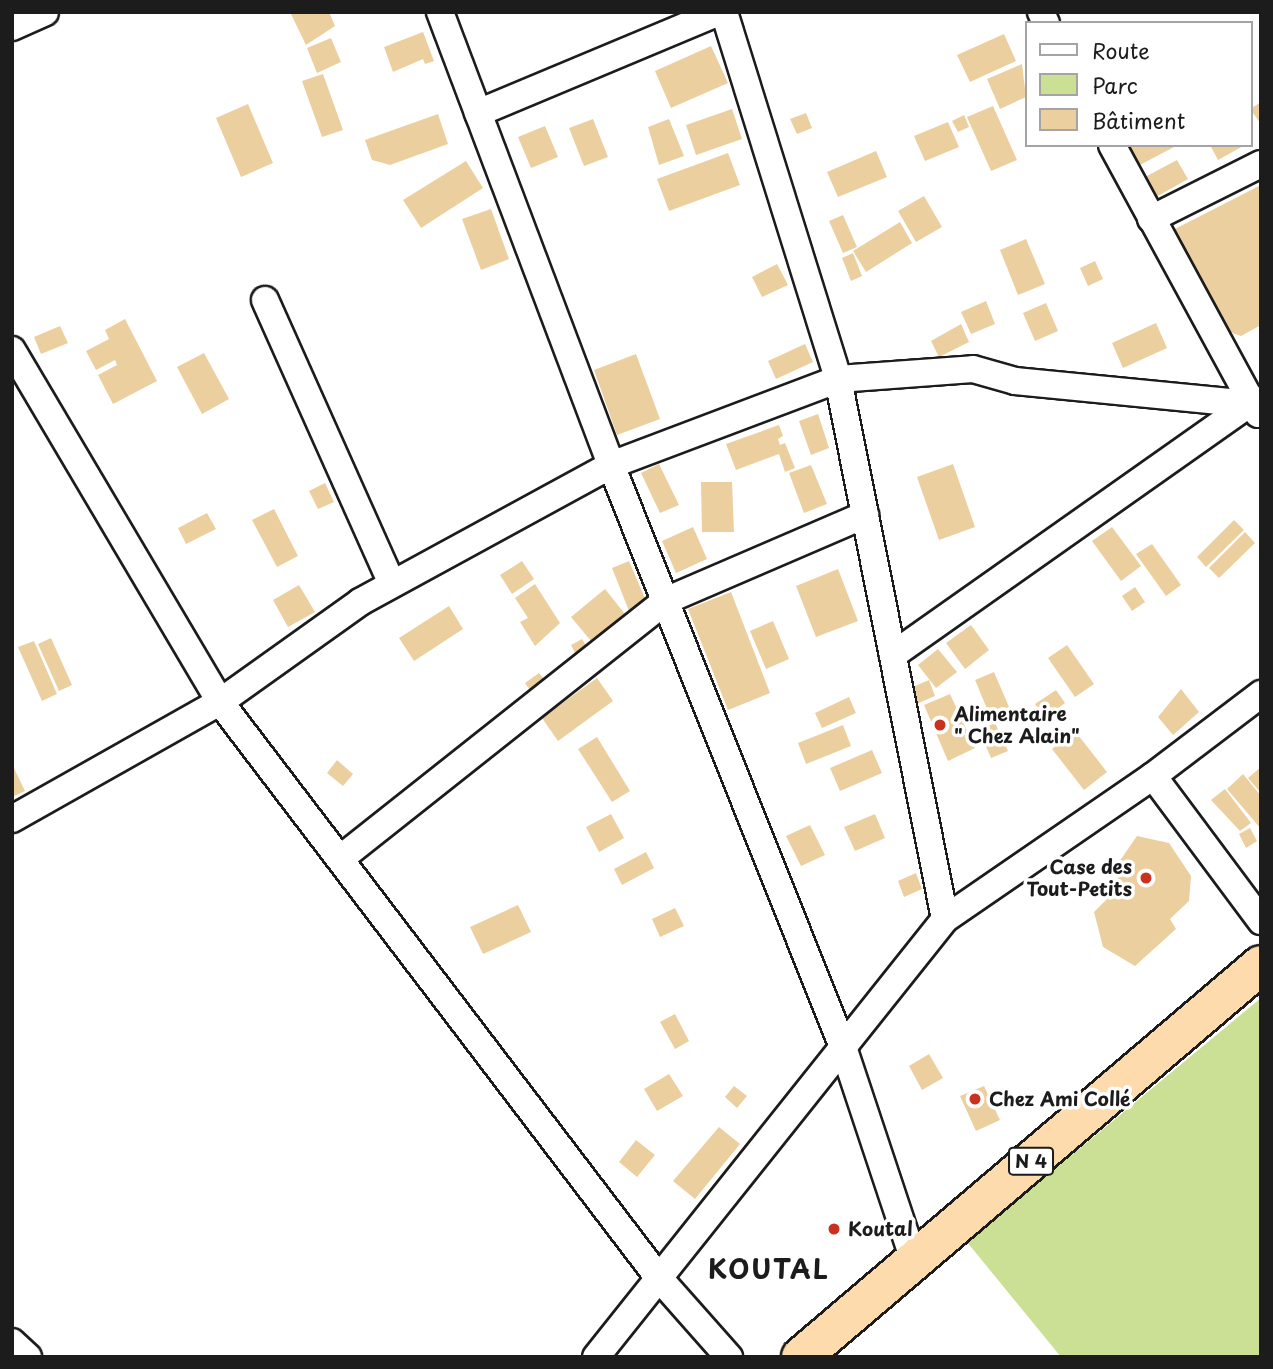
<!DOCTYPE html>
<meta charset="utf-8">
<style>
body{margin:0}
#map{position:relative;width:1273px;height:1369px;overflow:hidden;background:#fff;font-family:"Playpen Sans",sans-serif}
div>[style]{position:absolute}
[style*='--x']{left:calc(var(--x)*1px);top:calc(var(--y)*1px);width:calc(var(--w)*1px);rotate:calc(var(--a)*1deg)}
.green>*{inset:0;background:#cbe095}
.building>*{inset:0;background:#eccf9f}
.roads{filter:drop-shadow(2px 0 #1c1c1c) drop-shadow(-2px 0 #1c1c1c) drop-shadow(0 2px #1c1c1c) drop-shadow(0 -2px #1c1c1c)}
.minor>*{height:26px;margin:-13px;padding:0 13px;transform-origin:13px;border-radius:13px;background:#fff}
.highway>*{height:38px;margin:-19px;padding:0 19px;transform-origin:19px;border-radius:19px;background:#fedbac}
.dots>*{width:19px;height:19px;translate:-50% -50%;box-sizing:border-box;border:4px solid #fff;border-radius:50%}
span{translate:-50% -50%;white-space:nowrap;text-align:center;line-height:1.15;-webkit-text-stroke:7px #fff;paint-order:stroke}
.shield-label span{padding:2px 5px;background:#fff;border:2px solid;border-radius:5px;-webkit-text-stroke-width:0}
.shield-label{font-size:18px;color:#1c1c1c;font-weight:700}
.poi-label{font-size:19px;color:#1c1c1c;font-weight:700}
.left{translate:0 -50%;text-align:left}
.right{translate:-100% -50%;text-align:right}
.district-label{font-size:26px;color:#1c1c1c;font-weight:700;letter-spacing:2px}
.frame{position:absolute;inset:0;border:14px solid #1c1c1c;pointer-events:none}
.legend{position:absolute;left:1025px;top:21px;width:228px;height:126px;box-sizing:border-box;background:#fff;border:2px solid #a4a4a4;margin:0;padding:9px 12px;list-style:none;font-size:21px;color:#1c1c1c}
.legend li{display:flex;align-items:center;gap:14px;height:35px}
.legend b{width:35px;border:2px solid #a4a4a4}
</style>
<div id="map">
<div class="green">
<i style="clip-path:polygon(1261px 998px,1261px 1357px,1061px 1357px,967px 1242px)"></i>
</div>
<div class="building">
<i style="clip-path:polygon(290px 12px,329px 12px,335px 26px,306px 45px)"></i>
<i style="clip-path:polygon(423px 32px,434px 61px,425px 64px,423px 59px,393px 72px,384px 47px)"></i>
<i style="clip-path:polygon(1004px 34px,1016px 61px,970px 82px,957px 55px)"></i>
<i style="clip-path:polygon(331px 38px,341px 62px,317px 73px,307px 48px)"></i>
<i style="clip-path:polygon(711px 46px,728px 83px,671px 108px,655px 71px)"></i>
<i style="clip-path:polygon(1022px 64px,1026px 97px,1000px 109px,987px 79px)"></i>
<i style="clip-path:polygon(323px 74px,343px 130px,322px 137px,302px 81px)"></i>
<i style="clip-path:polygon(1261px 102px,1261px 124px,1250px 109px)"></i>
<i style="clip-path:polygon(248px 104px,273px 163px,241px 177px,216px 118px)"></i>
<i style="clip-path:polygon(993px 106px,1017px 160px,991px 171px,967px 117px)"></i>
<i style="clip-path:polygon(732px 109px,742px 139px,696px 155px,686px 125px)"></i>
<i style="clip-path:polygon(806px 113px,812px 128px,797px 134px,790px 119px)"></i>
<i style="clip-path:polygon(438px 114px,448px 144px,390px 165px,372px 160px,365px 140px)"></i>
<i style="clip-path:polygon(964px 115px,969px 127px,958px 132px,952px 121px)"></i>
<i style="clip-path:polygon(593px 119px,608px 157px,584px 166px,569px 128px)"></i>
<i style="clip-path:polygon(669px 119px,684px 156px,659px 165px,648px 127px)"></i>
<i style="clip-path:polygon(948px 122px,959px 147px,925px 161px,914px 136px)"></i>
<i style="clip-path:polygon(545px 126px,558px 157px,531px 168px,518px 137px)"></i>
<i style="clip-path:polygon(1127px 145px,1173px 145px,1174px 147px,1138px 166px)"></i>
<i style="clip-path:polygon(1210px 145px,1245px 145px,1218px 160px)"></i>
<i style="clip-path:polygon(876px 151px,887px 177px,838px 197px,827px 172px)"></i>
<i style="clip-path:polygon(728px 153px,740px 185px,669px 211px,657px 179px)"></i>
<i style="clip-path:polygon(1177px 160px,1188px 179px,1156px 197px,1145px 177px)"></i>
<i style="clip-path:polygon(466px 161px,483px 188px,421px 228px,403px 200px)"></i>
<i style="clip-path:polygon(1261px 185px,1261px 325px,1241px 336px,1213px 326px,1167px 233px)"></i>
<i style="clip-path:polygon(924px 196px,942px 227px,916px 242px,898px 211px)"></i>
<i style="clip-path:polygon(491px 209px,509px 259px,481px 270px,462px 219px)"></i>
<i style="clip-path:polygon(843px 215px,857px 247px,843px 253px,829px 221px)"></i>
<i style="clip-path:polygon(900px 222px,912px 243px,866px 272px,853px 251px)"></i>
<i style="clip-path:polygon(1026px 239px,1045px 284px,1018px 295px,1000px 250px)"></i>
<i style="clip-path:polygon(853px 253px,862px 276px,851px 281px,842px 258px)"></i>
<i style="clip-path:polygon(1095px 261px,1103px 279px,1088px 286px,1080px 268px)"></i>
<i style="clip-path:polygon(777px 264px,788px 285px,762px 297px,752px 277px)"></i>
<i style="clip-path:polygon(986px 301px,995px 324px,971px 334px,961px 312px)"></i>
<i style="clip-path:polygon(1046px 303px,1058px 331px,1035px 341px,1023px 313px)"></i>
<i style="clip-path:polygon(125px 319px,157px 381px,113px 404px,98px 375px,117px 365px,115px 360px,96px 370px,86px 351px,109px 339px,105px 330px)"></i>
<i style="clip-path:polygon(1156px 323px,1167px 348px,1123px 368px,1112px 343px)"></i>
<i style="clip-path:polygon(961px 324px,969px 342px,939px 357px,931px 341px)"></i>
<i style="clip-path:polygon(60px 326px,68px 343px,41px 354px,34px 337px)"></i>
<i style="clip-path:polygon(805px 344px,813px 362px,776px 379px,768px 361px)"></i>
<i style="clip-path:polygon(204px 353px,229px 399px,202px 414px,177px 367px)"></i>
<i style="clip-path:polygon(636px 354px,660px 419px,617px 435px,594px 370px)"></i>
<i style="clip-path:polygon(818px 414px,829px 448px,811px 455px,799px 421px)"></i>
<i style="clip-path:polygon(779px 425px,783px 436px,778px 439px,780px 445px,785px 443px,795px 468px,785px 472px,779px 454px,736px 470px,726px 444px)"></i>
<i style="clip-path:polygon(659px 464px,679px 505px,660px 513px,641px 473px)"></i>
<i style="clip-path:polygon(953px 464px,975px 527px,939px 540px,917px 477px)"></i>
<i style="clip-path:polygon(811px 465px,827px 504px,804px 513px,789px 473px)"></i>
<i style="clip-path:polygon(701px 482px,732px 482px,734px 532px,702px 532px)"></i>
<i style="clip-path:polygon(325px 483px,334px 502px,318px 509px,309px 491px)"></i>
<i style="clip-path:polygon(274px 509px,298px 556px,277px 567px,252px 520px)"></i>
<i style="clip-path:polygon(207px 513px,216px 529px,186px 544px,178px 528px)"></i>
<i style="clip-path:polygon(1234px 520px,1244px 530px,1206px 567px,1197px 557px)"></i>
<i style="clip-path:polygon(693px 527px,707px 559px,676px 573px,662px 541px)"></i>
<i style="clip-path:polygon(1112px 527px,1141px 566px,1121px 581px,1092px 541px)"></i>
<i style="clip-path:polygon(1245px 532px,1255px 543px,1219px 578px,1209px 568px)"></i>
<i style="clip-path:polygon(1152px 544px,1181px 585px,1166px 596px,1136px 554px)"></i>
<i style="clip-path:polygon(522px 561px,534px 579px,512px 594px,500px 575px)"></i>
<i style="clip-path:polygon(629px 561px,649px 608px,631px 616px,612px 568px)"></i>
<i style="clip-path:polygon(838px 569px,858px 621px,816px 637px,796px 586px)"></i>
<i style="clip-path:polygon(535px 584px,560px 623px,535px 646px,520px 622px,528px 618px,515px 598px)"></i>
<i style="clip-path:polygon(299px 585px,315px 612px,288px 627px,273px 600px)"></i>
<i style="clip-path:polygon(1135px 587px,1145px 602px,1132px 611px,1122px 596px)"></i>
<i style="clip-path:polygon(605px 589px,629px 619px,596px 647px,571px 617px)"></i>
<i style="clip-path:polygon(731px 592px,770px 693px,728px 710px,688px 609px)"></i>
<i style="clip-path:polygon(449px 606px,463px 629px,414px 661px,399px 638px)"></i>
<i style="clip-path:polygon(773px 621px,789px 659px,766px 669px,750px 631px)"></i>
<i style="clip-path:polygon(971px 625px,989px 650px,965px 669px,946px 643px)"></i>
<i style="clip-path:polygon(51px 638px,72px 685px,59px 691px,38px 644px)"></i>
<i style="clip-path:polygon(582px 639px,591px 654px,579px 661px,571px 645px)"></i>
<i style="clip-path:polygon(34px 641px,57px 694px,42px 701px,18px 647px)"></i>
<i style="clip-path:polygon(1067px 645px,1094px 684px,1075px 697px,1048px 658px)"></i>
<i style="clip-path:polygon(938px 649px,957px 672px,936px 688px,918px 665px)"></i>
<i style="clip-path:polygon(994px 672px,1012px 714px,993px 723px,975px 680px)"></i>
<i style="clip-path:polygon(539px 673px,547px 683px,532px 693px,525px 683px)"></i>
<i style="clip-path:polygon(597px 678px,613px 701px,558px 741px,542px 718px)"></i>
<i style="clip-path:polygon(929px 680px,935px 696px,914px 705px,908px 689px)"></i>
<i style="clip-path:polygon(1181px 689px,1199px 712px,1173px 735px,1158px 717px)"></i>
<i style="clip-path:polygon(1056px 690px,1065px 703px,1045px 718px,1035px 704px)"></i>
<i style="clip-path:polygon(950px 694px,975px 748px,948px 761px,924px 705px)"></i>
<i style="clip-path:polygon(849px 697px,856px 713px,822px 728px,815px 713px)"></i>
<i style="clip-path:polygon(995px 723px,1008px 751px,991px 758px,979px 730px)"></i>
<i style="clip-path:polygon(843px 725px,851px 746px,806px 764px,798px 743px)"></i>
<i style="clip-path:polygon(1075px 731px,1107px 772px,1084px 790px,1052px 749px)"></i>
<i style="clip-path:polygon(597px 737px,630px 791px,612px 802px,578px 749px)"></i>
<i style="clip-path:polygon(872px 750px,882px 773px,840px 791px,830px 768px)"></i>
<i style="clip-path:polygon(337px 760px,353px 774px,343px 786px,327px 773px)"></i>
<i style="clip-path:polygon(12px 764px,25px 791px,12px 797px)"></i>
<i style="clip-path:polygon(1261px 767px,1261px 793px,1248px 778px)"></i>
<i style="clip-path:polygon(1243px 774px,1261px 796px,1261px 829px,1227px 789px)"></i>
<i style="clip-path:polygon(1225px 789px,1251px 823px,1240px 831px,1211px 800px)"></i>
<i style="clip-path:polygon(611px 814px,624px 838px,599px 852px,586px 827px)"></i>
<i style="clip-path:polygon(875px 814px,885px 838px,855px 851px,844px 827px)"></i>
<i style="clip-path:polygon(810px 825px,825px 855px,801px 866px,786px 836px)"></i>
<i style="clip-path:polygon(1250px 828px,1257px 841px,1246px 848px,1239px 834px)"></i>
<i style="clip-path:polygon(1137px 836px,1169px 843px,1191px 876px,1189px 901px,1170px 919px,1176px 929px,1135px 966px,1103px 947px,1094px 912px,1117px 889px,1119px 862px)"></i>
<i style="clip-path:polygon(646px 852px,654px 868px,622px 885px,614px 869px)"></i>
<i style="clip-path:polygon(916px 873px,922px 889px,904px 897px,898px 881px)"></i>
<i style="clip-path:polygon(518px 905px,531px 932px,483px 954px,470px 927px)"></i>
<i style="clip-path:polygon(675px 908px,684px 926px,660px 937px,652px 919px)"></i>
<i style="clip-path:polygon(675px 1014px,689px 1041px,675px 1049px,660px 1022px)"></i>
<i style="clip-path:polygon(929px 1054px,943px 1078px,922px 1090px,909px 1066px)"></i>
<i style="clip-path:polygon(669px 1074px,683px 1096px,657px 1111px,644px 1089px)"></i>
<i style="clip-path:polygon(734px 1086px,747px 1096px,737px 1108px,725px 1097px)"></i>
<i style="clip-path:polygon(984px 1086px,1000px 1120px,976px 1131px,960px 1096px)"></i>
<i style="clip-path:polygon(719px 1127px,740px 1144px,695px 1199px,673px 1181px)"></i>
<i style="clip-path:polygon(636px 1140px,655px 1155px,637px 1177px,619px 1162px)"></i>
</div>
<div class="roads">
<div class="minor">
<i style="--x:440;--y:12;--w:484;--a:69.3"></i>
<i style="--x:611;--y:465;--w:627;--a:68.27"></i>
<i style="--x:843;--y:1047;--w:225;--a:71.6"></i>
<i style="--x:724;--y:12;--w:384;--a:72.7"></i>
<i style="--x:838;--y:379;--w:550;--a:78.79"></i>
<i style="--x:1041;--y:12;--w:12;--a:66"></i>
<i style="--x:12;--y:27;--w:36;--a:-24"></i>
<i style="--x:478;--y:113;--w:262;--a:-22.7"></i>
<i style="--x:1112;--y:145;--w:306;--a:61.5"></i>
<i style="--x:1151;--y:219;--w:123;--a:-26.6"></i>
<i style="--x:265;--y:300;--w:311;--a:65.9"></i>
<i style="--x:12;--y:350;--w:409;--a:59.4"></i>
<i style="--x:220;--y:702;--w:724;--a:52.69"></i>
<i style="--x:659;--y:1278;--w:106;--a:48.5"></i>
<i style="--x:893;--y:655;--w:443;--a:-35.2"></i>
<i style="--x:1153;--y:776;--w:181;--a:53.3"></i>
<i style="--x:12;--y:819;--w:239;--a:-29.4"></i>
<i style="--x:220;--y:702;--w:172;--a:-35.5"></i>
<i style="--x:360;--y:602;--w:286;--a:-28.6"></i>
<i style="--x:611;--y:465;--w:243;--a:-20.7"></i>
<i style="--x:838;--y:379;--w:135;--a:-4.2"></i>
<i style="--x:973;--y:369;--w:44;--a:15.9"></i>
<i style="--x:1015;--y:381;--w:236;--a:5.6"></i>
<i style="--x:340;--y:859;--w:415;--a:-38.4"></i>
<i style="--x:665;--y:601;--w:218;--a:-23.3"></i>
<i style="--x:12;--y:1342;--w:22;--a:43"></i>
<i style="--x:596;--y:1357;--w:560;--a:-51.45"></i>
<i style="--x:945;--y:919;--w:252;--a:-34.5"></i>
<i style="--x:1153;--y:776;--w:136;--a:-37.2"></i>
</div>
<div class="highway">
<i style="--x:801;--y:1357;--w:604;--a:-40.44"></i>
</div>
</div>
<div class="dots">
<i style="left:940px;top:725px;background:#c8321e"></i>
<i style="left:1146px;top:878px;background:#c8321e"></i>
<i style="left:975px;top:1099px;background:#c8321e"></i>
<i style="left:834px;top:1229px;background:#c8321e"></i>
</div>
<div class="shield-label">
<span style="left:1031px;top:1161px">N 4</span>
</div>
<div class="poi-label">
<span class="left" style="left:954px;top:725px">Alimentaire<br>" Chez Alain"</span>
<span class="right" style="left:1132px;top:878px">Case des<br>Tout-Petits</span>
<span class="left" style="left:989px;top:1099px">Chez Ami Collé</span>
<span class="left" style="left:848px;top:1229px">Koutal</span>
</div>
<div class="district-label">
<span style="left:769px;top:1269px">KOUTAL</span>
</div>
<div class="frame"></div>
<ul class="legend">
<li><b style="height:9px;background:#fff"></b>Route</li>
<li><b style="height:19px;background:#cbe095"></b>Parc</li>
<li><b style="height:19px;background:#eccf9f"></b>Bâtiment</li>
</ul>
</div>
